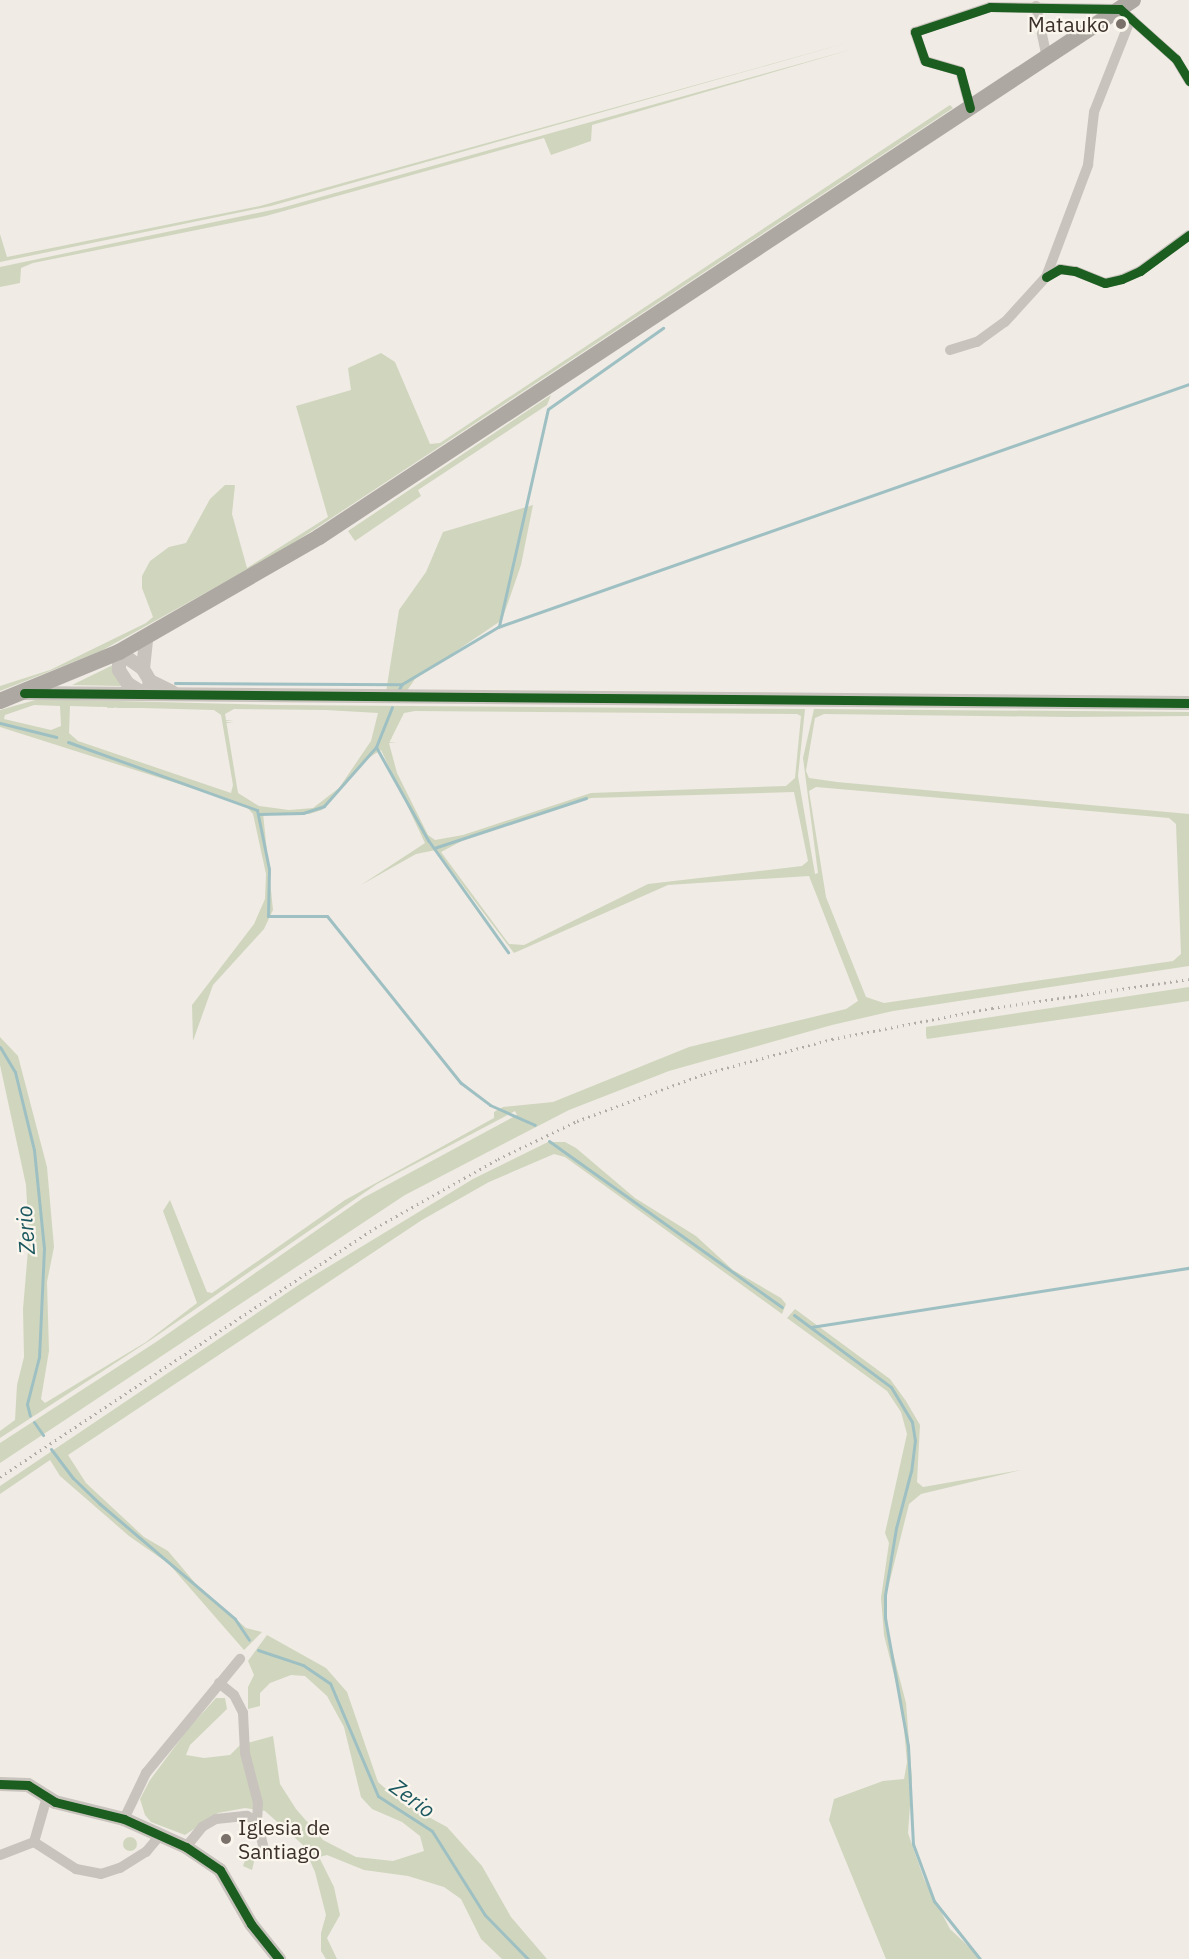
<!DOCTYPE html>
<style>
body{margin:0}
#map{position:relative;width:1189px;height:1959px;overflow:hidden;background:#f0ebe5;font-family:"IBM Plex Sans",sans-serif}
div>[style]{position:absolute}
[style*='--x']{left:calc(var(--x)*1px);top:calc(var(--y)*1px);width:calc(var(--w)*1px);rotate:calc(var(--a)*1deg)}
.green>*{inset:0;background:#d0d6be}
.round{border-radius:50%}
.stream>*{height:3px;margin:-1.5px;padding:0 1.5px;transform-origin:1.5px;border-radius:1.5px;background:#9fc0c3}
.minor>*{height:10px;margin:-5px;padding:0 5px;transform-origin:5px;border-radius:5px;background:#c9c3bd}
.tertiary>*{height:14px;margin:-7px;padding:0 7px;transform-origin:7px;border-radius:7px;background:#c9c3bd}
.primary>*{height:16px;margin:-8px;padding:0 8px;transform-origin:8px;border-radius:8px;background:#aea8a2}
.rail>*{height:3px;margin-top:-1.5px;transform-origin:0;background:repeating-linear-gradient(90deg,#b1aca7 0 1.5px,transparent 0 6px)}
.cycleway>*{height:9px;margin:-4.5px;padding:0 4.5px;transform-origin:4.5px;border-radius:4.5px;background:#1b5e20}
.dots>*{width:16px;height:16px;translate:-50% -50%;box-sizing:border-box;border:3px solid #fbf6ed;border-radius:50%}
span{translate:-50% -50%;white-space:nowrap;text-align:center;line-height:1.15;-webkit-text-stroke:4.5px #fbf6ed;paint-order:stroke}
.poi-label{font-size:21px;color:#3b302a}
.right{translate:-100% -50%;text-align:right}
.left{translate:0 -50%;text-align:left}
.water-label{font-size:22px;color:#1c5860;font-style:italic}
</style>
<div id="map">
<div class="green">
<i style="clip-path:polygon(850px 42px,271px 206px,0 262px,0 234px,7px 257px,260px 206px)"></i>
<i style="clip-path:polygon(853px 49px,592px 125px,591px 141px,551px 155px,544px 138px,266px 216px,33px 263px,21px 268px,20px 283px,0 287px,0 267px,281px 208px)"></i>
<i style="clip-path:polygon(950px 105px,953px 108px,888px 151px,286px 548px,101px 651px,0 691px,0 686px,50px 670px,146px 623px,153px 617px,142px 588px,142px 576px,150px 561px,169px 547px,186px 543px,210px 499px,225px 485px,235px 485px,232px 514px,247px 568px,328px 517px,296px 406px,351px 390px,348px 368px,381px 353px,395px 362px,430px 444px,440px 443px)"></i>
<i style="clip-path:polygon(551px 395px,547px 405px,418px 490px,421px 496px,355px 541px,348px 531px)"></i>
<i style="clip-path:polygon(533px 505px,521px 565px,502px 620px,415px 679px,406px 692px,386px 692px,399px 610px,426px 572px,443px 532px)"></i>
<i style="clip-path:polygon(113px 665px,121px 686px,72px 685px)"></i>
<i style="clip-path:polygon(evenodd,39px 699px,274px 705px,805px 709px,798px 776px,815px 874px,818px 873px,803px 758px,814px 709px,1189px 712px,1189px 716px,1069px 717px,824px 714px,815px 718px,806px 771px,809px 778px,837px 782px,1189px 814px,1189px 966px,893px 1011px,832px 1025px,669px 1071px,569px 1110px,405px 1195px,0 1463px,0 1443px,156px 1342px,363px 1198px,517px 1115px,515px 1111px,377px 1184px,149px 1341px,0 1438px,0 1431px,15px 1420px,17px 1385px,24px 1357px,23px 1309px,29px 1238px,26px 1185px,0 1065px,0 1037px,18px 1056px,47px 1167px,54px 1247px,47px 1282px,49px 1351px,41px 1399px,45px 1403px,146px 1342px,197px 1303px,163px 1211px,170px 1200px,207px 1292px,212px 1293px,345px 1200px,494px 1118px,494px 1112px,503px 1107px,553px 1102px,689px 1047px,846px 1009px,858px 1001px,809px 876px,668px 885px,514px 953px,436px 850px,416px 854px,361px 885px,425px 843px,381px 750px,365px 760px,322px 810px,309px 814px,263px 813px,273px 910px,264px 929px,213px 985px,193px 1041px,192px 1005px,254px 924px,265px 899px,266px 874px,253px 814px,245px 805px,0 727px,0 710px,39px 699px,34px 705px,60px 706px,61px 726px,51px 730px,4px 719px,5px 715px,34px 705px,39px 699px,70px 706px,214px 710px,221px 715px,233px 785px,231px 793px,78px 741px,69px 733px,70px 706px,39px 699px,234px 709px,326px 710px,378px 713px,371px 741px,339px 788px,313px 808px,289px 810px,259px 806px,238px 793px,225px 714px,234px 709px,39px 699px,415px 711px,797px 714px,801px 716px,795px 778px,786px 786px,591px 793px,463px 835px,435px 840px,428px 835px,397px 773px,389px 743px,404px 713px,415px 711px,39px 699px,816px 787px,1169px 818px,1176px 824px,1181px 954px,1173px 961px,884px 1003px,866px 997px,826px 897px,809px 791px,816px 787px,39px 699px,794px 792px,808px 861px,802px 866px,648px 884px,524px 945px,509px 944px,441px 852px,473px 835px,591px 798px,794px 792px)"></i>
<i style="clip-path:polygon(1189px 987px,1189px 1001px,927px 1039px,926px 1035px,926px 1027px)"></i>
<i style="clip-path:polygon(548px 1142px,565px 1142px,576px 1148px,635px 1198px,696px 1236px,733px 1270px,781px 1298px,786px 1304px,782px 1314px,565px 1157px,554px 1154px,489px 1182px,422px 1220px,68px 1455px,86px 1483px,144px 1537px,168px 1551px,196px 1584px,246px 1628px,262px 1632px,244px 1650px,169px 1564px,129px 1536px,60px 1476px,50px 1460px,0 1494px,0 1486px,300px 1284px,473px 1179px)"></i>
<i style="clip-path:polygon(795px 1309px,890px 1379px,906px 1401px,920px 1425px,917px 1482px,923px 1487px,1021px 1470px,921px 1494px,909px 1504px,886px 1596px,888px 1634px,906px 1703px,912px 1779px,908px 1833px,924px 1879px,950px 1929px,982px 1959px,886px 1959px,829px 1820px,834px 1799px,883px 1781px,904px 1779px,907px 1762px,902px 1707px,884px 1635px,881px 1598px,889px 1543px,885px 1533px,907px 1434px,901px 1412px,887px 1391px,787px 1318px)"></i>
<i style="clip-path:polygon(267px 1635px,326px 1668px,347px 1692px,378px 1782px,401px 1802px,447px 1827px,482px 1866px,511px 1917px,547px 1959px,502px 1959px,481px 1939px,461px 1899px,444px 1887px,408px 1876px,364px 1870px,327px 1855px,319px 1857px,334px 1887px,340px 1915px,327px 1938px,337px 1959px,326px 1959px,321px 1951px,321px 1933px,326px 1915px,315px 1872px,303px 1845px,265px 1811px,245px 1808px,218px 1813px,185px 1835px,151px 1822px,145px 1815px,140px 1799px,150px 1780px,188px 1729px,216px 1698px,225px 1698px,227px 1709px,190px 1745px,186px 1755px,204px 1758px,230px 1755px,240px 1745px,273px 1736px,280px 1784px,296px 1809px,323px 1840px,356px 1857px,393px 1861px,424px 1851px,420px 1836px,402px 1822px,372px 1809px,361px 1797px,344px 1727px,327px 1696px,305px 1676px,291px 1675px,270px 1683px,260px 1693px,260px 1706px,248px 1709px,248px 1687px,254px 1675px,248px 1661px)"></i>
<i class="round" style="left:123px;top:1837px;width:14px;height:14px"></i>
<i style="clip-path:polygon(250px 1845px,257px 1850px,252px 1870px,243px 1866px)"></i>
</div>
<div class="stream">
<i style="--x:499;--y:626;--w:222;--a:-77.3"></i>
<i style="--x:548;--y:409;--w:141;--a:-35.2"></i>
<i style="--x:175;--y:683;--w:226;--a:0.3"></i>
<i style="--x:399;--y:689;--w:6;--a:-59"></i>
<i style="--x:402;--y:684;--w:112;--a:-30.7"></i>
<i style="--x:498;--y:627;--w:732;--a:-19.37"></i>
<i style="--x:0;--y:723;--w:58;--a:14"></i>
<i style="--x:68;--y:742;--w:201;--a:19.8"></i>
<i style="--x:257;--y:810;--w:60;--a:78.5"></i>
<i style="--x:269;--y:869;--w:47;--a:91.2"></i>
<i style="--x:268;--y:916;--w:59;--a:0"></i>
<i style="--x:327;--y:916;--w:214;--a:51.3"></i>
<i style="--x:461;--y:1083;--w:36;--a:37"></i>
<i style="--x:490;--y:1105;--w:49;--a:24"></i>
<i style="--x:376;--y:747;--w:107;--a:60.8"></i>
<i style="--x:428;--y:840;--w:138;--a:54.5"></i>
<i style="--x:259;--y:814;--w:44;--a:-1.3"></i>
<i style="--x:303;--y:813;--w:22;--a:-18"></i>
<i style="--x:324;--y:806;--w:79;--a:-48.6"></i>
<i style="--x:376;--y:747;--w:43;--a:-68.2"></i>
<i style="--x:434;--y:848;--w:160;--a:-18.2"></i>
<i style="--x:0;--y:1047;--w:29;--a:59"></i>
<i style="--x:15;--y:1072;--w:80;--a:76.3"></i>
<i style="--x:34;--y:1150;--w:99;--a:84.2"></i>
<i style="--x:44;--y:1248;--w:109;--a:92.6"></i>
<i style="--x:39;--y:1357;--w:49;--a:104.3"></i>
<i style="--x:27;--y:1404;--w:12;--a:76"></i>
<i style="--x:549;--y:1141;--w:286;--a:35.5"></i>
<i style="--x:794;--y:1315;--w:121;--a:36.6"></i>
<i style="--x:891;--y:1387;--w:41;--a:59"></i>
<i style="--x:912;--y:1422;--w:18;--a:81"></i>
<i style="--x:915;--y:1440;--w:31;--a:97"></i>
<i style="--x:911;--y:1471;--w:59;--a:104.7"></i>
<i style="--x:896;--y:1528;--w:68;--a:99.3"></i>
<i style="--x:885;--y:1595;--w:23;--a:90"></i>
<i style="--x:885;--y:1618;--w:130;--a:79.8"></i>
<i style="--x:908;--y:1746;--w:98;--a:87.1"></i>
<i style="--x:913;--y:1844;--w:61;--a:69.8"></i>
<i style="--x:934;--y:1901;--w:74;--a:51.6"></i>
<i style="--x:811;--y:1327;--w:383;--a:-8.9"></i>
<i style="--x:34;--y:1422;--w:16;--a:55"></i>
<i style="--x:51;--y:1449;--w:36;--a:53"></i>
<i style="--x:73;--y:1478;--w:37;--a:44"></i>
<i style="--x:100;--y:1504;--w:177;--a:40.4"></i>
<i style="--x:235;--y:1619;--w:25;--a:56"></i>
<i style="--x:258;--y:1650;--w:47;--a:18.4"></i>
<i style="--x:303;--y:1665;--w:32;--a:34"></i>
<i style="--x:330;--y:1683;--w:123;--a:67"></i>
<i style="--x:378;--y:1796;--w:64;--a:32.9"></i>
<i style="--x:432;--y:1831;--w:99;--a:57.8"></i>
<i style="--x:485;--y:1915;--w:62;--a:45.7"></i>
</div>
<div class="minor">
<i style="--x:1036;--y:6;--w:53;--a:78.1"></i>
<i style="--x:970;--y:108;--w:38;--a:-105"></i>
<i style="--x:960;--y:71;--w:36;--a:-164"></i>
<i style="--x:925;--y:61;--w:31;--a:-109"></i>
<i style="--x:915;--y:32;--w:79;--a:-18.4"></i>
<i style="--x:990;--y:7;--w:130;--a:0.9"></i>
<i style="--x:1120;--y:9;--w:75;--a:41.8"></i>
<i style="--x:1176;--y:59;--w:26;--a:59"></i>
<i style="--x:1046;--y:277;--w:16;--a:-30"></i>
<i style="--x:1060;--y:269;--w:15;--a:8"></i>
<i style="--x:1075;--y:271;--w:32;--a:22"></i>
<i style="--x:1105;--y:283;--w:17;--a:-13"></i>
<i style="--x:1122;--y:279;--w:20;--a:-24"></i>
<i style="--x:1140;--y:271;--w:61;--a:-36.3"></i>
<i style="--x:950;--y:350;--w:28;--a:-17"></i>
<i style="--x:977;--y:342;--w:34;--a:-36"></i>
<i style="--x:1005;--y:322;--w:61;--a:-47.7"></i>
<i style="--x:1046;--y:277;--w:120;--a:-69.4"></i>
<i style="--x:1088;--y:165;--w:53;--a:-83.5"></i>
<i style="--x:1094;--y:112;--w:101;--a:-68.5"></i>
<i style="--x:219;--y:1683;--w:19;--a:39"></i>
<i style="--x:234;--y:1695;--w:20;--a:63"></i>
<i style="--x:243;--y:1713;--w:40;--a:87.1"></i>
<i style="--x:245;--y:1753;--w:52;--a:75.4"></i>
<i style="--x:258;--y:1803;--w:18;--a:93"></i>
<i style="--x:124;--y:1819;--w:51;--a:-64.4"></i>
<i style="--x:146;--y:1773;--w:148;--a:-50.5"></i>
<i style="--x:34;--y:1842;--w:50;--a:32.7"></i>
<i style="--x:76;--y:1869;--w:25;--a:11"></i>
<i style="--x:101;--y:1874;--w:20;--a:-18"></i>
<i style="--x:120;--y:1868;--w:31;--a:-32"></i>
<i style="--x:146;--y:1852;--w:23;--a:-50"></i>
<i style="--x:34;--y:1842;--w:47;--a:-73.9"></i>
<i style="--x:186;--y:1847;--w:26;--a:-51"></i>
<i style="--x:202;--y:1827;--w:16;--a:-30"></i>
<i style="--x:216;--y:1819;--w:31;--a:-6"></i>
<i style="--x:247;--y:1816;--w:11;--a:27"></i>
<i style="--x:257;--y:1821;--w:32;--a:76"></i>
<i style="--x:0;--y:1855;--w:36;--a:-21"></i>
</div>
<div class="tertiary">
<i style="--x:143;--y:669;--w:31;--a:-84"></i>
<i style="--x:150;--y:681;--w:9;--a:103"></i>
<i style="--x:148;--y:690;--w:7;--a:164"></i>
<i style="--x:141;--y:692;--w:15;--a:-148"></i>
<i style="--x:128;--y:684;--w:17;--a:-123"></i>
<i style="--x:119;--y:670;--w:18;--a:-90"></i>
<i style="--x:119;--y:652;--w:29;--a:35"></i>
<i style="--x:143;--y:669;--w:14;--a:60"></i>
<i style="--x:150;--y:681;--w:25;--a:26"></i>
<i style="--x:24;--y:693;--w:1165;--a:0.49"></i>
<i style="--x:0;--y:1784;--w:28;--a:2"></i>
<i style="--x:28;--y:1785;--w:32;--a:32"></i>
<i style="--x:55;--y:1802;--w:71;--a:13.8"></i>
<i style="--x:124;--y:1819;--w:68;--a:24.3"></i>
<i style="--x:186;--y:1847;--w:41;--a:34.1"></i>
<i style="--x:220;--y:1870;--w:62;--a:60.1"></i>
<i style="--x:251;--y:1924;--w:45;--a:51.3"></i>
</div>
<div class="primary">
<i style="--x:0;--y:701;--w:129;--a:-22.4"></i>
<i style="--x:119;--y:652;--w:231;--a:-29.9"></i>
<i style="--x:319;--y:537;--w:975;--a:-33.41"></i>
</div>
<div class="rail">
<i style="--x:0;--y:1477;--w:450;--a:-33.6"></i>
<i style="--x:375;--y:1228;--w:141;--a:-29.3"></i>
<i style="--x:498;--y:1159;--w:88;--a:-25.7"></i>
<i style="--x:577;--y:1121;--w:135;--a:-20.3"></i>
<i style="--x:704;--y:1074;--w:133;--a:-15.3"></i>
<i style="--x:832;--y:1039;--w:163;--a:-11"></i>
<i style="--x:992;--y:1008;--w:199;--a:-8.4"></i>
</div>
<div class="cycleway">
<i style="--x:970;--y:108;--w:38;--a:-105"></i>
<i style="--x:960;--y:71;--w:36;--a:-164"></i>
<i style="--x:925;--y:61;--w:31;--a:-109"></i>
<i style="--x:915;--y:32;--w:79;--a:-18.4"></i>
<i style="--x:990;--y:7;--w:130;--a:0.9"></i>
<i style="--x:1120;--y:9;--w:75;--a:41.8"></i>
<i style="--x:1176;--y:59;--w:26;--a:59"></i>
<i style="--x:1046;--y:277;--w:16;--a:-30"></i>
<i style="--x:1060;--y:269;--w:15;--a:8"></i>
<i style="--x:1075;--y:271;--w:32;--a:22"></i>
<i style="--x:1105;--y:283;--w:17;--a:-13"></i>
<i style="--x:1122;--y:279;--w:20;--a:-24"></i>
<i style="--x:1140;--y:271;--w:61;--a:-36.3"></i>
<i style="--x:24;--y:693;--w:1165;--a:0.49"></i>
<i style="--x:0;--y:1784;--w:28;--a:2"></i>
<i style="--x:28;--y:1785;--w:32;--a:32"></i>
<i style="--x:55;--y:1802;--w:71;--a:13.8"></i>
<i style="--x:124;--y:1819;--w:68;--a:24.3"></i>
<i style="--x:186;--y:1847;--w:41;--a:34.1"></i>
<i style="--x:220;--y:1870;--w:62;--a:60.1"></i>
<i style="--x:251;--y:1924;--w:45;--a:51.3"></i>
</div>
<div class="dots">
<i style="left:1121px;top:24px;background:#7a716b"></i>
<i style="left:226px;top:1839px;background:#7a716b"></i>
</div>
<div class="poi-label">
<span class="right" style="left:1109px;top:24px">Matauko</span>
<span class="left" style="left:238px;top:1839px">Iglesia de<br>Santiago</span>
</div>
<div class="water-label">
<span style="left:25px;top:1230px;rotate:-94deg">Zerio</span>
<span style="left:413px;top:1798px;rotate:36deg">Zerio</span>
</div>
</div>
